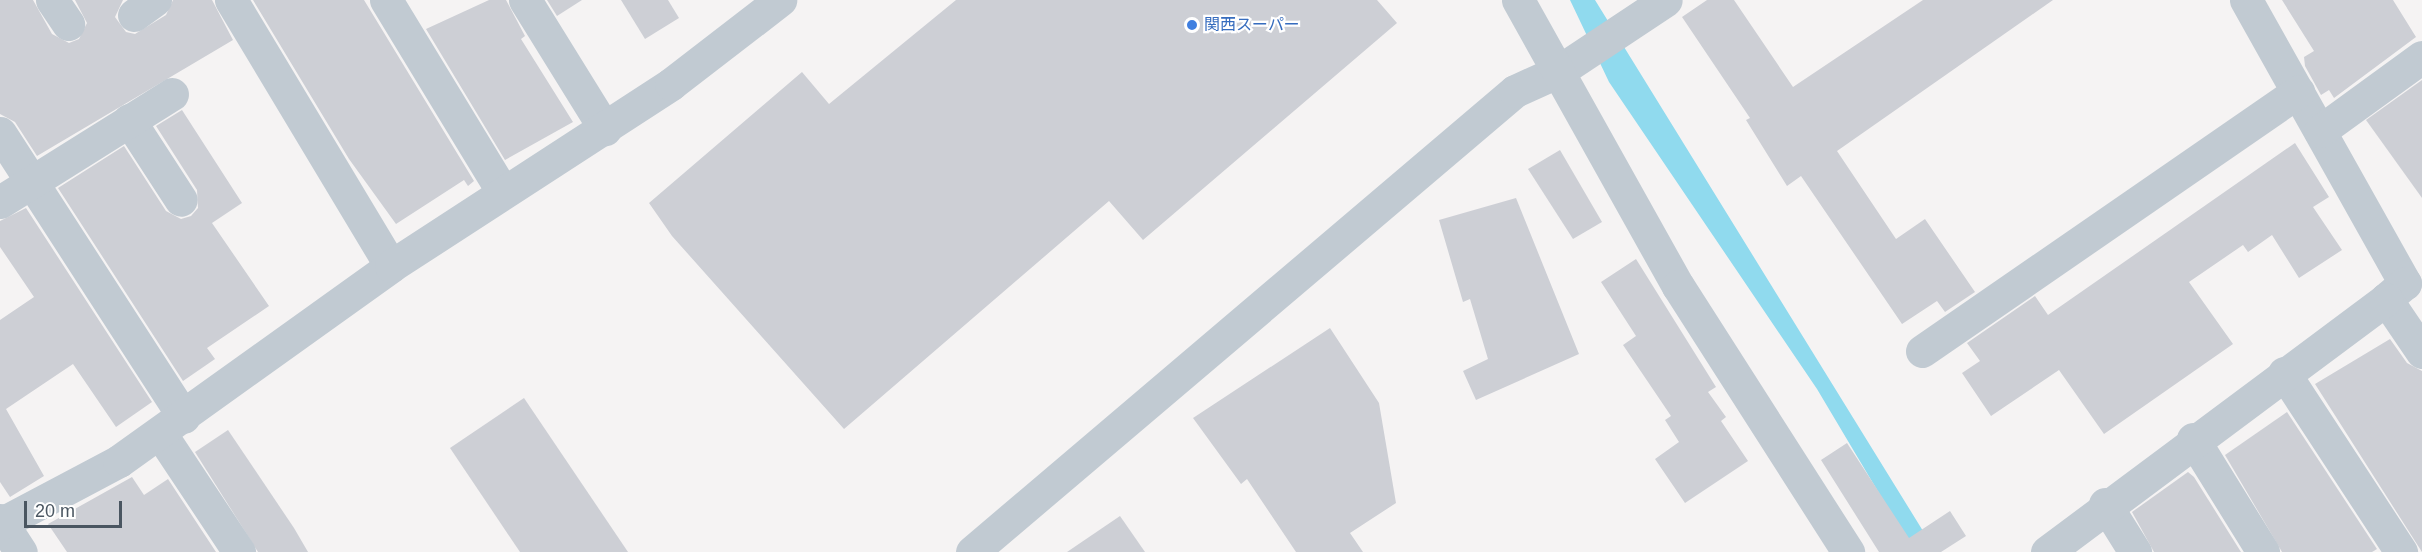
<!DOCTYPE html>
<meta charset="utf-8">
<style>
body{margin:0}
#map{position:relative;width:2422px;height:552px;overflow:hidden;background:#f5f3f3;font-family:Helvetica,"Noto Sans JP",sans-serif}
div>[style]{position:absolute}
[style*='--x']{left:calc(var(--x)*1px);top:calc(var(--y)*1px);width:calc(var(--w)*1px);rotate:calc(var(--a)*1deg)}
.water>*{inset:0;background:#90daee}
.building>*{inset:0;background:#cdcfd5}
.minor>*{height:33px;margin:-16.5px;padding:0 16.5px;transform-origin:16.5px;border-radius:16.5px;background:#c1cad2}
.tertiary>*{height:33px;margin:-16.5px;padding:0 16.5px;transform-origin:16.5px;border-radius:16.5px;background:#c1cad2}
.dots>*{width:16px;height:16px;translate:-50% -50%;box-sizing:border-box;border:3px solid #fff;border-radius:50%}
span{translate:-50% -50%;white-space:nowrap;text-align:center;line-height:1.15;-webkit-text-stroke:4.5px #fff;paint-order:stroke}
.shop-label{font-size:16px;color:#366cbe}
.left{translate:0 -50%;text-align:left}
.scale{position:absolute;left:24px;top:501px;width:98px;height:27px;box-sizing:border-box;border:3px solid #4a5661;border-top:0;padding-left:8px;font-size:18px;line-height:21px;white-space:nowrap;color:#4a5661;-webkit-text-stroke:4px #fff;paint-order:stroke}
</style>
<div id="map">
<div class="water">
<i style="clip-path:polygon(1570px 0,1595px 0,1936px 552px,1914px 552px,1817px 389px,1609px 82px)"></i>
</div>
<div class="building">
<i style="clip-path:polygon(0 0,33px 0,52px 34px,69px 43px,79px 39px,87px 23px,75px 0,123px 0,115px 17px,126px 32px,135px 34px,166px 15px,173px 0,212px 0,233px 40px,37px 156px,15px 122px,0 114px)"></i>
<i style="clip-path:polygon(253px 0,364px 0,474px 181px,468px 186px,464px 180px,396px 224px,349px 159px)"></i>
<i style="clip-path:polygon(489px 0,506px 0,525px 36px,521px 39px,573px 122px,505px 160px,426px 29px)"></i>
<i style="clip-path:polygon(547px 0,582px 0,557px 16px)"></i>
<i style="clip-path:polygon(621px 0,668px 0,679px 18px,645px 39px)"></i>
<i style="clip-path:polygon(956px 0,1377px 0,1397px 23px,1143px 240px,1109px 201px,844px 429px,672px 236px,649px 203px,802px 72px,829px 104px)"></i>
<i style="clip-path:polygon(1707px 0,1734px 0,1793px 87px,1923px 0,2053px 0,1837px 151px,1896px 239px,1925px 219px,1975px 292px,1945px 312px,1937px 301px,1902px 324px,1801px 176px,1787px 186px,1746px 120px,1750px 118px,1682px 17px)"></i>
<i style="clip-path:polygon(2282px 0,2393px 0,2416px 37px,2334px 98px,2329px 90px,2321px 95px,2305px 66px,2304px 57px,2314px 51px)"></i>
<i style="clip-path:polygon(2422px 80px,2422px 198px,2366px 120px)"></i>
<i style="clip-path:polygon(182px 110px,242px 203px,212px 223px,269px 306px,207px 348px,215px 359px,183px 381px,58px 188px,124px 146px,166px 211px,181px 219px,191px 216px,198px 208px,197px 190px,156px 126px)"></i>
<i style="clip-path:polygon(2295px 143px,2329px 197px,2313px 207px,2342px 250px,2299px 278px,2272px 235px,2248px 252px,2243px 245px,2189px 282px,2233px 344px,2104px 434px,2059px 370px,1991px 416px,1962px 373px,1980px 361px,1967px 343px,2035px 296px,2048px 315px)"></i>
<i style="clip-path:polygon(1560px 150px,1602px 222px,1573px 239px,1528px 169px)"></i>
<i style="clip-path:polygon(1516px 198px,1579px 354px,1476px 400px,1463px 371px,1488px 359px,1470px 299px,1463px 302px,1439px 220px)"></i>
<i style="clip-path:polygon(26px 208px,152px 402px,116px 427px,73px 364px,6px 409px,44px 476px,10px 497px,0 482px,0 320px,34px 297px,0 247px,0 221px)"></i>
<i style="clip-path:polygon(1636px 259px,1716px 387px,1708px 392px,1726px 417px,1721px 421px,1748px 461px,1685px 503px,1655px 459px,1679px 442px,1665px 420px,1671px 416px,1623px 345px,1636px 336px,1601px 282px)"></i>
<i style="clip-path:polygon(1330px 328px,1379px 403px,1396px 503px,1350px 533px,1363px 552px,1296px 552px,1247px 479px,1241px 484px,1193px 418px)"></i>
<i style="clip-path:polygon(2390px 339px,2407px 363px,2422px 371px,2422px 552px,2315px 384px)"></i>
<i style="clip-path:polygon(524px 398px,628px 552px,520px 552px,450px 448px)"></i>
<i style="clip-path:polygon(2287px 412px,2377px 549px,2372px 552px,2282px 552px,2225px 455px)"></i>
<i style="clip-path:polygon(228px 430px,294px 528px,308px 552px,258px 552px,195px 452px)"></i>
<i style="clip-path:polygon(1847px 443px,1909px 538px,1950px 511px,1966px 536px,1941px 552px,1879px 552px,1821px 460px)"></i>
<i style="clip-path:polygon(2188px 472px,2194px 477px,2241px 552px,2154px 552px,2132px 512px)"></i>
<i style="clip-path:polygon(132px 477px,144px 495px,168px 479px,216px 552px,67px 552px,48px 524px)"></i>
<i style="clip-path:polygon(1120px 516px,1145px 552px,1067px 552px)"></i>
</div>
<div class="minor">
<i style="--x:52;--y:0;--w:29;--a:56"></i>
<i style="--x:231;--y:0;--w:310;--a:59"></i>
<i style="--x:386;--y:0;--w:223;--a:58.7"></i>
<i style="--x:525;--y:0;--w:152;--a:58.2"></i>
<i style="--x:2246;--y:0;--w:325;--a:60.7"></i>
<i style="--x:2405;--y:283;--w:25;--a:140"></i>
<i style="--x:2386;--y:299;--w:64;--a:55.8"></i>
<i style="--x:134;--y:15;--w:26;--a:-36"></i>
<i style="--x:129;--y:120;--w:95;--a:57"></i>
<i style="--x:2320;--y:131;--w:126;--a:-36"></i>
<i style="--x:0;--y:133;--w:338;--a:57.1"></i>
<i style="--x:0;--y:202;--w:203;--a:-32.1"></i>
<i style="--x:1922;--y:351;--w:457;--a:-34.6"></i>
<i style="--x:2284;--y:373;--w:214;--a:56.8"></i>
<i style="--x:160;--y:433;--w:143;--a:56.4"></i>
<i style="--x:2193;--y:439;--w:133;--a:58.2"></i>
<i style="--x:2105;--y:504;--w:57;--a:58"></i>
<i style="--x:0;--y:520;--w:38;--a:57"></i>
<i style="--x:2;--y:523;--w:132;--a:-27.9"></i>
<i style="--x:119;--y:461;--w:335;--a:-35.6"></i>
<i style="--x:391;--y:266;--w:334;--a:-33"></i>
<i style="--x:671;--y:84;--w:138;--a:-37.6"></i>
<i style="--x:972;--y:552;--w:712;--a:-40.33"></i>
<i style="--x:1515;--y:91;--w:48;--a:-24.4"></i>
<i style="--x:1559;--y:71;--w:128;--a:-33.6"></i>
<i style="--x:2047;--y:552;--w:423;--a:-36.7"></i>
</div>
<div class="tertiary">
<i style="--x:1518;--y:0;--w:328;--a:60.8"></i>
<i style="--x:1678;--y:286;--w:316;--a:57.4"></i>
</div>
<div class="dots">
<i style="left:1192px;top:25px;background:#3f7fe0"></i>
</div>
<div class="shop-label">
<span class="left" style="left:1204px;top:25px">関西スーパー</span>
</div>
<div class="scale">20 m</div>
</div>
